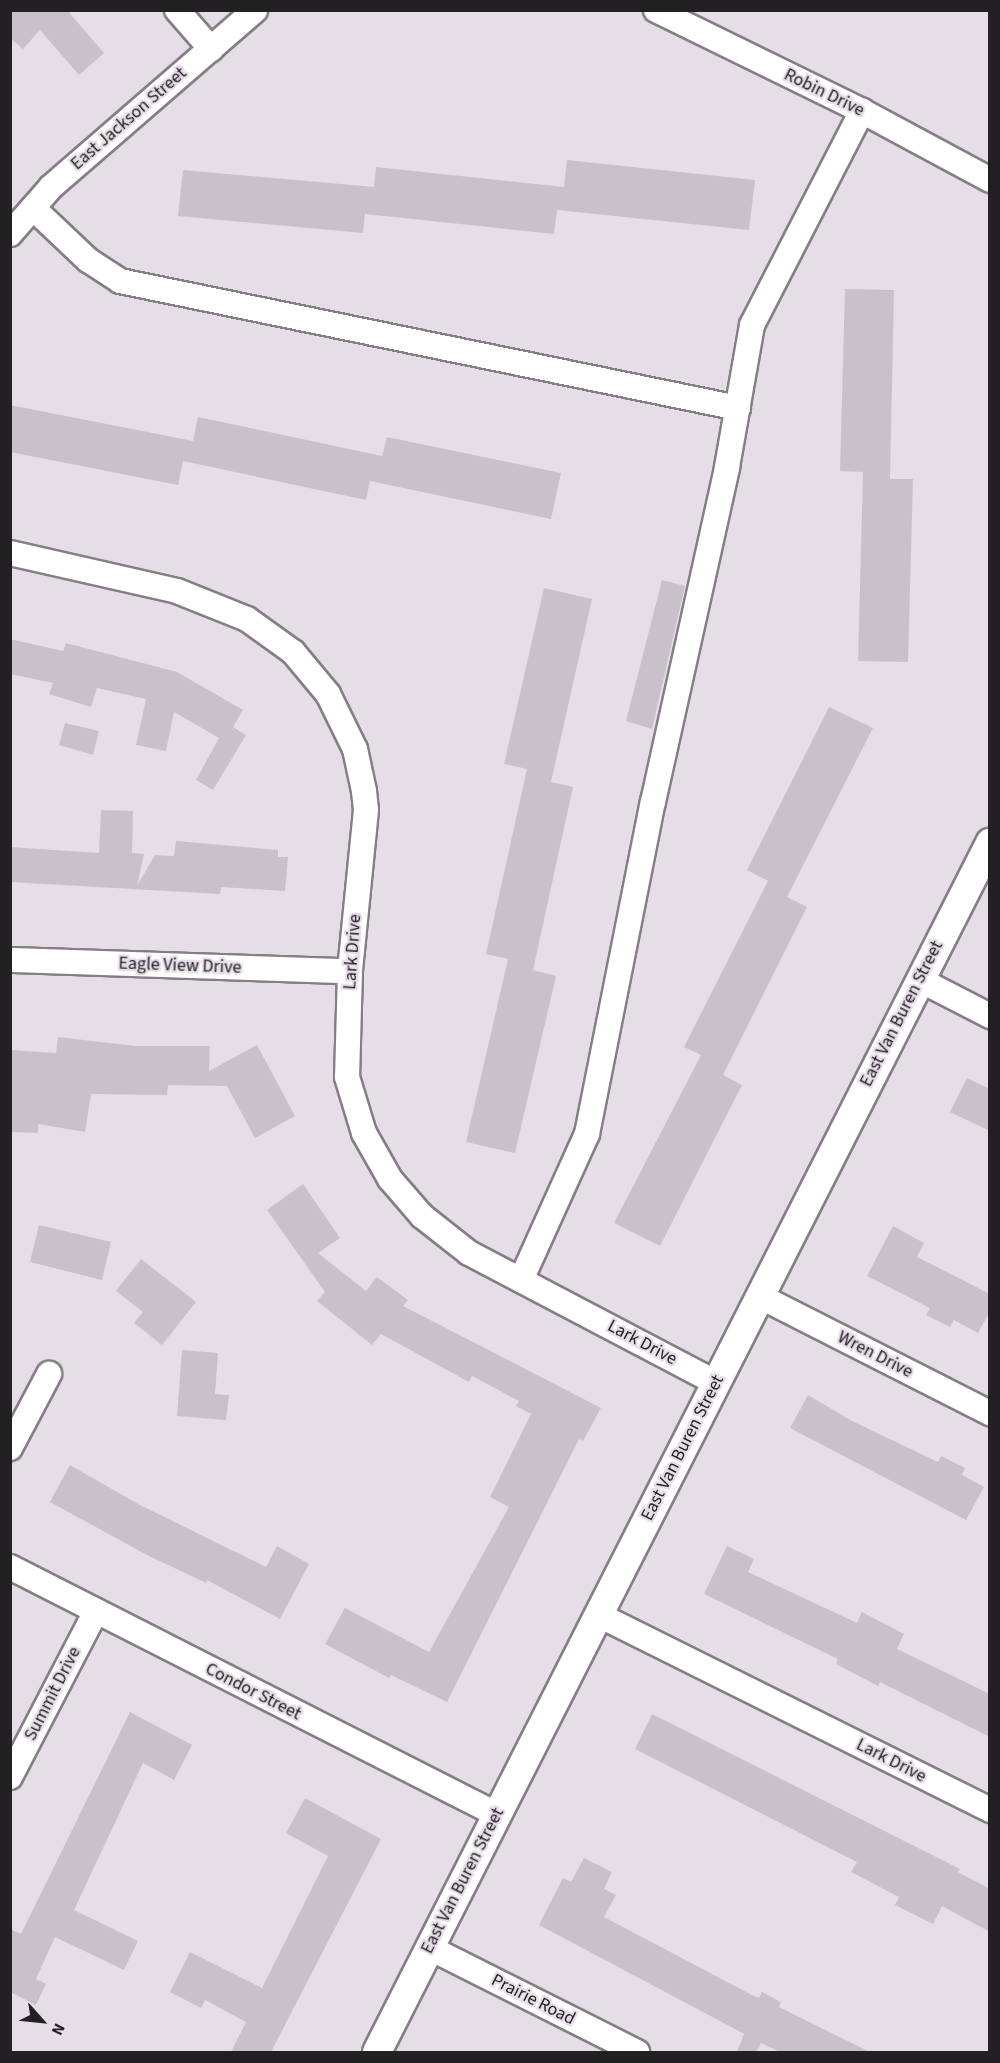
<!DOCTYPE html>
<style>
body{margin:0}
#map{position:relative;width:1000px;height:2063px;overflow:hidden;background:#e6dee7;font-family:"Source Sans 3",sans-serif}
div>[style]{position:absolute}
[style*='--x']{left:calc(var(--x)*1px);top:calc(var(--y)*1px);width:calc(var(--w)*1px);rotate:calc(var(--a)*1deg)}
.building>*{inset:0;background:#c9c1ca}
.roads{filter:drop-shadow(2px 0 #857e86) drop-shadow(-2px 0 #857e86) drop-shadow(0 2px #857e86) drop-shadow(0 -2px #857e86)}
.minor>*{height:24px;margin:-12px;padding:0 12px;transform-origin:12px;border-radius:12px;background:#fff}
.tertiary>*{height:28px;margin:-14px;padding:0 14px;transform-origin:14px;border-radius:14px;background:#fff}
span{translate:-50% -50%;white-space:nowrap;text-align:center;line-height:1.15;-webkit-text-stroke:4.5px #e6dee7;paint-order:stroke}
.street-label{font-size:18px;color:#232023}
.frame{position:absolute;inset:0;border:12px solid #232023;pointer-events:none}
.north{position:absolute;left:12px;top:1991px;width:60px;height:60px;-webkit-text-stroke:4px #e6dee7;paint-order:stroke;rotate:117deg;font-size:16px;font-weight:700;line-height:24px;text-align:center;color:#232023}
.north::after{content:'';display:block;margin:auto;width:21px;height:27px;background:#232023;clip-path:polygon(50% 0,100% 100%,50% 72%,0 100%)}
</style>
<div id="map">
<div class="building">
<i style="clip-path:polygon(10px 10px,67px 10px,104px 53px,79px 75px,40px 30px,23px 49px,10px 38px)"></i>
<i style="clip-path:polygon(567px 160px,755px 180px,749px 230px,557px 210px,554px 234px,365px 214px,363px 233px,178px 216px,183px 170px,374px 187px,376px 167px,564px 187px)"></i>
<i style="clip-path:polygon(845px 289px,894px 290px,890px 479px,913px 479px,908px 662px,858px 661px,863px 472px,840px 471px)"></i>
<i style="clip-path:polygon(10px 405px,193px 441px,198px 417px,382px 456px,387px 437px,561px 473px,551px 519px,370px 481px,366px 500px,183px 461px,178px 485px,10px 452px)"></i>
<i style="clip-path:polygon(662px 580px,685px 586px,652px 729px,626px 721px)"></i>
<i style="clip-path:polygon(544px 588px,592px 599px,551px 782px,573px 787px,533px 970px,556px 976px,515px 1153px,466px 1142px,508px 959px,486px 954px,527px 769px,504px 764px)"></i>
<i style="clip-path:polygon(10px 639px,63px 651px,66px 643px,177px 672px,243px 710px,233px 727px,246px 735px,213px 790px,196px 780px,219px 738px,174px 712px,166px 751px,136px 745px,146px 699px,97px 688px,91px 707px,49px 694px,53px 683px,10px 674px)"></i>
<i style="clip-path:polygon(829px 707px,873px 728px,787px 897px,807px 907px,723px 1075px,742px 1085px,660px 1246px,614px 1223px,701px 1055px,684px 1047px,768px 881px,747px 870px)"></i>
<i style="clip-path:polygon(65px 723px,99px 731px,93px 755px,59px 745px)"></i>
<i style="clip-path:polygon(101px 810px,133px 811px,132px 853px,144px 854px,137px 886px,155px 855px,174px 856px,176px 841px,278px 850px,278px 857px,288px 857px,285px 891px,221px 887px,220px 894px,10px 882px,10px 847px,99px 853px)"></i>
<i style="clip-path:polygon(58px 1037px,135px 1046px,210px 1046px,209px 1071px,257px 1045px,295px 1116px,255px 1138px,227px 1086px,168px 1085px,167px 1095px,91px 1094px,85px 1132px,38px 1124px,38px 1133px,10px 1132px,10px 1050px,56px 1053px)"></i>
<i style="clip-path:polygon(967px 1078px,990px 1089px,990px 1131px,950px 1112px)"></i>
<i style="clip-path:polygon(303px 1184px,340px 1238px,318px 1253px,366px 1291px,377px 1277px,408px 1300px,403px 1306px,601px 1408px,583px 1441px,579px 1439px,447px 1702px,391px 1675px,389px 1678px,325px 1644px,345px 1608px,429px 1652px,509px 1507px,490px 1497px,531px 1414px,516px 1406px,519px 1401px,472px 1376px,469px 1382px,381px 1334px,372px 1345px,317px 1301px,325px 1292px,267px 1210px)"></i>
<i style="clip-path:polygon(39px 1225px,111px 1242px,102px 1280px,30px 1262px)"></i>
<i style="clip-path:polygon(893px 1226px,924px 1243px,917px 1257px,990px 1294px,990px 1311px,978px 1333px,954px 1320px,950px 1327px,926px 1315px,930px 1308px,867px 1276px)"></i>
<i style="clip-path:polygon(141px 1259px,196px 1302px,162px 1345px,134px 1323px,143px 1312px,116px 1291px)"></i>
<i style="clip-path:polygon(182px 1350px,218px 1353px,215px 1394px,229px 1395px,226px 1420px,177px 1416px)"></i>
<i style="clip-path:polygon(808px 1395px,852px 1421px,938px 1462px,941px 1456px,965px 1468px,962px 1475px,984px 1487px,966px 1520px,790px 1428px)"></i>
<i style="clip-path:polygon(70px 1465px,140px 1505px,266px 1567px,277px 1546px,309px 1564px,280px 1619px,207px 1580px,206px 1583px,147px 1555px,50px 1502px)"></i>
<i style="clip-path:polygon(727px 1546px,754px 1559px,748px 1572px,857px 1623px,862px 1612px,904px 1634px,897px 1649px,990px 1694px,990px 1737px,880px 1682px,878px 1686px,836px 1664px,838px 1659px,704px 1594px)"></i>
<i style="clip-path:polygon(130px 1712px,192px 1745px,174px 1780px,143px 1763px,74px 1910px,138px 1941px,124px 1970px,55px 1937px,36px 1979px,46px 1984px,36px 2005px,10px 1992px,10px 1929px,21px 1934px)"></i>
<i style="clip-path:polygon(652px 1714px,960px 1869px,958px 1872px,990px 1889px,990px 1932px,942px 1906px,933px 1924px,895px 1905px,899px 1897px,851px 1872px,857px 1862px,635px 1749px)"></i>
<i style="clip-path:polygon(305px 1798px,381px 1839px,271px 2052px,231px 2052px,246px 2022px,205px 2000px,201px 2008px,170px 1992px,190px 1952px,262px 1988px,328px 1856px,286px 1833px)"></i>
<i style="clip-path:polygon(584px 1858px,612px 1872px,604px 1889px,616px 1895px,604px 1917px,752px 1995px,759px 1998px,762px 1992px,781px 2002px,779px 2007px,870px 2052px,780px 2052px,761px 2043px,756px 2052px,737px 2052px,744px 2034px,735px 2029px,539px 1925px,563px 1878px,571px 1882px)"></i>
</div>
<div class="roads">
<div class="minor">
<i style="--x:177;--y:10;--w:52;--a:48.9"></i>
<i style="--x:656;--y:10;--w:229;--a:26.1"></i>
<i style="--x:862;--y:111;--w:145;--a:28.3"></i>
<i style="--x:33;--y:208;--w:76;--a:43.4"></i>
<i style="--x:88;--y:260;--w:38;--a:33"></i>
<i style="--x:120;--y:281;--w:631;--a:11.61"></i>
<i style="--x:10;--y:234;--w:62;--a:-48.9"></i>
<i style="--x:51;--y:187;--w:270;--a:-40.9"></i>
<i style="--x:10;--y:553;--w:171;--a:12.8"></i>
<i style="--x:177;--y:591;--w:75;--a:21.8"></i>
<i style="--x:247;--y:619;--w:57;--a:35.7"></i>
<i style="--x:293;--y:652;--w:55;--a:50.2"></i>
<i style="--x:328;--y:694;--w:61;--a:63.9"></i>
<i style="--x:355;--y:749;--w:43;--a:77.9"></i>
<i style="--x:364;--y:791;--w:19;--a:84"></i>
<i style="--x:366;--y:810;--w:162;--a:95.7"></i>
<i style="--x:350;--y:971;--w:106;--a:91.6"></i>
<i style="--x:347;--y:1077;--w:59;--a:73.1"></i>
<i style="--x:364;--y:1133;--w:53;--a:60.5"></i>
<i style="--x:390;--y:1179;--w:49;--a:49.1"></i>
<i style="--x:422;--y:1216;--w:60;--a:38.2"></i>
<i style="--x:469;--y:1253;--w:278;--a:27.7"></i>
<i style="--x:10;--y:960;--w:340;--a:1.9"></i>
<i style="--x:920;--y:980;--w:79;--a:27.2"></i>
<i style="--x:521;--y:1280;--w:160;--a:-65.7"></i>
<i style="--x:587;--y:1134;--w:338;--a:-78.8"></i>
<i style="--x:653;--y:802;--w:343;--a:-77.5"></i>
<i style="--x:727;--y:467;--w:144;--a:-80"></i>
<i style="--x:752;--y:325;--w:241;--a:-62.8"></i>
<i style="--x:761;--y:1297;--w:257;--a:26.9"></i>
<i style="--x:10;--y:1448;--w:84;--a:-62.2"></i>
<i style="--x:10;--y:1567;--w:545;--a:26.94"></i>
<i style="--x:599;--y:1615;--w:437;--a:26.5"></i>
<i style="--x:10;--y:1777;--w:187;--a:-62.6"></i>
<i style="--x:430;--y:1948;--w:232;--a:26.7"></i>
</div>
<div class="tertiary">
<i style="--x:377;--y:2052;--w:1356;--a:-63.11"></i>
</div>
</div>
<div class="street-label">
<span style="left:824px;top:93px;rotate:26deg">Robin Drive</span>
<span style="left:129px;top:119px;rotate:-41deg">East Jackson Street</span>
<span style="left:353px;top:952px;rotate:-86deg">Lark Drive</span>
<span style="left:180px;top:966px;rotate:2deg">Eagle View Drive</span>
<span style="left:902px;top:1014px;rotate:-63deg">East Van Buren Street</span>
<span style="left:642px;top:1343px;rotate:28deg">Lark Drive</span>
<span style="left:875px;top:1355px;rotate:27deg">Wren Drive</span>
<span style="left:683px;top:1448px;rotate:-63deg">East Van Buren Street</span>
<span style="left:253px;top:1692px;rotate:27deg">Condor Street</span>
<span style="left:53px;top:1694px;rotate:-63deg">Summit Drive</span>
<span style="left:891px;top:1761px;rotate:27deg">Lark Drive</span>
<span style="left:463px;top:1881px;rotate:-63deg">East Van Buren Street</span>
<span style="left:533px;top:2000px;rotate:27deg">Prairie Road</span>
</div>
<div class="frame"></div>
<div class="north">N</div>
</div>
